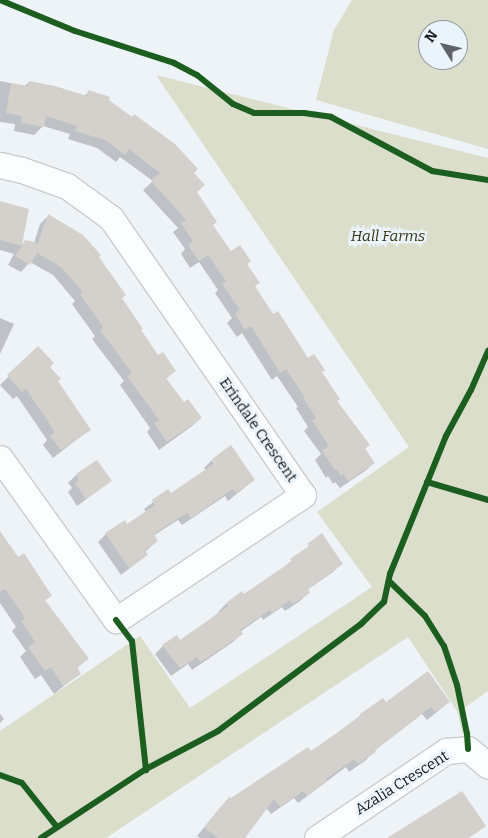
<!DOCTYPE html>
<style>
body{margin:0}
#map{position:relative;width:488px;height:838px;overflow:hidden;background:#eef3f8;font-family:Bitter,serif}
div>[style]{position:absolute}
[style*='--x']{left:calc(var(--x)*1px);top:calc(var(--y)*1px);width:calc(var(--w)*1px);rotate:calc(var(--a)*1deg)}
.green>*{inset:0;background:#dadecb}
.shadow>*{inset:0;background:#0003}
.building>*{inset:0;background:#d4d0cb}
.roads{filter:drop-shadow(1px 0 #c9cdd1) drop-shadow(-1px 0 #c9cdd1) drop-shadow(0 1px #c9cdd1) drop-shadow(0 -1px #c9cdd1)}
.minor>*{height:25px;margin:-12.5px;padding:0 12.5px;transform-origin:12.5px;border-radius:12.5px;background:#fcfdfe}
.cycleway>*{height:6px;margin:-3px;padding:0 3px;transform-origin:3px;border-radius:3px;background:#1b5e20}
span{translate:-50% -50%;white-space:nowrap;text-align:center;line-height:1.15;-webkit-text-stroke:5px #ebf3fb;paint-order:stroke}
.park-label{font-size:15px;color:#333410;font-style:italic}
.street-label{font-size:15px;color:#14171a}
.north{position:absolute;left:418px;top:20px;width:50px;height:50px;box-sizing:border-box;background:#ebf3fb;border:1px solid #959ba1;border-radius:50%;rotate:306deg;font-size:14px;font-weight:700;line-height:20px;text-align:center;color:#14171a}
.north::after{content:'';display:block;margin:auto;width:18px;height:22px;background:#606468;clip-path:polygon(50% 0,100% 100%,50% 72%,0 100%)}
</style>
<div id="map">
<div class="green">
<i style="clip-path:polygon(evenodd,352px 0,488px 0,488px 149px,316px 100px,334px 30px,352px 0,428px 30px,458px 30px,458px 60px,428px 60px,428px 30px)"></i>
<i style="clip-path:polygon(156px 75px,488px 158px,488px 691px,464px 708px,471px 735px,463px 734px,457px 711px,408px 637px,106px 838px,0 838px,0 731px,140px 636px,190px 708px,372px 587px,317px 512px,409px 447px)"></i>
</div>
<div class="shadow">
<i style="clip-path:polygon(0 81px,25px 86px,29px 82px,84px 96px,89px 92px,108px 101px,192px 173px,195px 192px,212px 226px,231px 253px,246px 265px,254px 287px,273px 316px,308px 360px,321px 373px,336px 402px,374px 463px,365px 471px,340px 488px,335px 482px,333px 484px,328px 476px,326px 478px,315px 460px,321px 454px,304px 431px,308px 427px,296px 408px,298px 407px,277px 376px,272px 380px,242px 333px,237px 337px,227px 323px,232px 318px,215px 293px,218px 290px,199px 262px,190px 268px,181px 254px,185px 249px,173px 232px,178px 228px,143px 190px,153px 181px,120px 157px,116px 162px,97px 148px,68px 139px,70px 134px,43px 126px,34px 135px,14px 131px,15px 124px,0 122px)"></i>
<i style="clip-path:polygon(0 202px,27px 210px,21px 246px,25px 241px,34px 243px,40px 224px,48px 216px,98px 257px,139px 330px,158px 357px,174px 371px,166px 379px,183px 404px,201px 418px,192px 426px,159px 450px,147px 432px,150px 428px,120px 385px,124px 381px,92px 339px,95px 336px,72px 304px,75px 301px,53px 275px,30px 262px,21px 272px,8px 265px,14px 254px,0 250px)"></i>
<i style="clip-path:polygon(0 318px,14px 324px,0 354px)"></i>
<i style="clip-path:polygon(38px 348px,48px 368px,89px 430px,53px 458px,43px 445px,47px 440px,17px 396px,13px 399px,0 385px)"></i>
<i style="clip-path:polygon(212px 460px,217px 469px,254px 480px,228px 501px,225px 496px,182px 525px,178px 520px,153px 536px,157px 541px,145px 552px,147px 555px,121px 575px,98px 542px,106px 534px,127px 526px,146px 512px,144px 509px,168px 491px,171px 495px,206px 470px,204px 468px)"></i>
<i style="clip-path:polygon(76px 475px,111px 481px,77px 506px,68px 492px,72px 488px,68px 483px)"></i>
<i style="clip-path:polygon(322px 535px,341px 564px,333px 572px,307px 590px,309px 592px,300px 601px,285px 611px,282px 607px,263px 620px,261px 617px,240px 632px,241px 634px,233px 642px,192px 670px,188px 664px,171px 676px,155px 654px,163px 646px,177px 637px,180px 641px,220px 614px,218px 612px,226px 604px,242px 593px,243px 595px,283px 568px)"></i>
<i style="clip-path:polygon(0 536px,51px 595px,44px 601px,87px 659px,76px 669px,79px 674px,54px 694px,41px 675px,35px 679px,20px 657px,26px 651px,12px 631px,16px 627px,0 603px)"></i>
<i style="clip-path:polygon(449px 702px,427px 720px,422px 714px,374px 751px,366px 760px,349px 772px,346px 767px,298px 803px,294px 798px,271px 814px,266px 808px,243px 838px,200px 838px,197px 836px,221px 807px,311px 753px,361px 715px,385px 703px)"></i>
<i style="clip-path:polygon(0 714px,4px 719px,0 723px)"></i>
</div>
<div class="building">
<i style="clip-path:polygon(29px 81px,55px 86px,87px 96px,88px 90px,110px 97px,109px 100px,132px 117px,134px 114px,175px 144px,198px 169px,194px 173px,205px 185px,197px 192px,217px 222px,213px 225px,231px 251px,240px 245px,251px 261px,247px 264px,260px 283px,255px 286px,273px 314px,278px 311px,308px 358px,314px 354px,325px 370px,322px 372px,340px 399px,337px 401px,370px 445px,365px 449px,375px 463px,348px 481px,344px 474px,341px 476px,337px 469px,335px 470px,322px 451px,329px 446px,312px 421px,316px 418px,304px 399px,305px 398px,286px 369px,280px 373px,251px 326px,245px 330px,235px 314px,240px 310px,222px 284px,226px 281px,208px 255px,199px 261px,188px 245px,193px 241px,181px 223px,186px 220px,151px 181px,160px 173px,129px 149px,125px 155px,105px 140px,75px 131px,77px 126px,46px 116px,44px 127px,21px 123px,22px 116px,6px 113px,11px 83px,28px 86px)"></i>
<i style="clip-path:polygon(0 201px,29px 209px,22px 245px,25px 240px,38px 243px,48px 214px,83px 235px,101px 255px,99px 257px,126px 295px,122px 298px,143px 329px,141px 330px,158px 355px,163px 352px,176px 371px,166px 378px,184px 402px,188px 399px,202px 418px,167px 442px,154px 423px,159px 420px,127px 376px,132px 373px,100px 330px,103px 327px,80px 294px,83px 292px,61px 267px,37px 253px,30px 265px,15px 256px,22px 246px,0 240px)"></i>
<i style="clip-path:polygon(38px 346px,54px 363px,50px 367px,61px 379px,58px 381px,91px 430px,61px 450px,50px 436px,55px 432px,26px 389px,22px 392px,7px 375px)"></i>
<i style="clip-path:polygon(231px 445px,255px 480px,236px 493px,233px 489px,191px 518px,187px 513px,154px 534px,158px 541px,145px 550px,148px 555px,129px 568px,105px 533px,125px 520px,127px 524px,155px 505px,152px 500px,168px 489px,171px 493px,215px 463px,212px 459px)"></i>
<i style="clip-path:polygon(97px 460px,112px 481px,86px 499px,75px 483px,79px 480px,76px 474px)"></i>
<i style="clip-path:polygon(0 531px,18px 557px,24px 553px,52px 596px,45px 600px,89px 659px,77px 667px,81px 674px,63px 686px,51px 667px,45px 671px,28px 647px,35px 642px,21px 621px,25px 618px,5px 589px,0 592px)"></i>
<i style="clip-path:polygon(322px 533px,343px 564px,308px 589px,310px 593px,293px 604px,290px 600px,272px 613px,270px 610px,240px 630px,243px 634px,201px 662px,197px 657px,180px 668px,162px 645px,177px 635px,180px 640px,210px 619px,228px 606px,226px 603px,242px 591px,244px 594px,292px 561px,290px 559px,309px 546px,307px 544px)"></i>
<i style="clip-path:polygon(428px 671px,450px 702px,435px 712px,431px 707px,375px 750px,376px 752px,358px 764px,354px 759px,326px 779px,327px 781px,307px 796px,303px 791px,280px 807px,274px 799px,245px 838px,218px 838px,204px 827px,229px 797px,231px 798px,308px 747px,311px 751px,361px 716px,360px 714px,383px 698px,386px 702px)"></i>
<i style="clip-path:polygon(462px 791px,486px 826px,469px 838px,387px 838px)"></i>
</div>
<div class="roads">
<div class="minor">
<i style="--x:0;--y:165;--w:23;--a:13"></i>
<i style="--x:22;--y:170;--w:48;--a:19.6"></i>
<i style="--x:67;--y:186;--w:54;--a:36"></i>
<i style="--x:111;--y:218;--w:337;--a:55.3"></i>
<i style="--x:303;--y:495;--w:225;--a:146.2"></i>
<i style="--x:116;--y:620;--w:199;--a:-125.6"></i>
<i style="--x:317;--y:838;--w:156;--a:-34"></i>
<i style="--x:446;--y:751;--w:22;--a:-5"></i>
<i style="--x:468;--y:749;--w:26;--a:40"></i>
</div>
</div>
<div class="cycleway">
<i style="--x:0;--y:0;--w:81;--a:22.5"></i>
<i style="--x:75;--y:31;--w:104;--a:17.9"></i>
<i style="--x:174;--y:63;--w:26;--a:28"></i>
<i style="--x:197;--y:75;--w:46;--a:38.9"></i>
<i style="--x:233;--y:104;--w:23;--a:23"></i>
<i style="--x:254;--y:113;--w:50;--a:0"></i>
<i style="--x:304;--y:113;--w:27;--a:8"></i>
<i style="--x:331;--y:117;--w:115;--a:28.1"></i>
<i style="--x:432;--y:171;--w:57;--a:9.1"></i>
<i style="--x:427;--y:482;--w:64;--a:16.4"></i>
<i style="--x:389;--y:581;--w:50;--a:44.2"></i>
<i style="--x:425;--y:616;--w:36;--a:58"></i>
<i style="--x:444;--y:646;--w:41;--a:71.6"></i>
<i style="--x:457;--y:685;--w:50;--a:78.5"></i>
<i style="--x:467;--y:734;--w:15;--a:86"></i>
<i style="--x:116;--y:620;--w:26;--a:53"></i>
<i style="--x:132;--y:641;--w:130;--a:83.8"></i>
<i style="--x:0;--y:775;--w:23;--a:20"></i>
<i style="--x:22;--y:783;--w:56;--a:51.5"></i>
<i style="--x:41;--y:838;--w:126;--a:-33.3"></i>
<i style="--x:146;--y:769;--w:81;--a:-27.8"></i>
<i style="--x:218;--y:731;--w:179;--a:-36.8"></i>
<i style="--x:361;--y:624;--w:32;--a:-44"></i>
<i style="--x:384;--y:602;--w:29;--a:-78"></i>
<i style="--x:390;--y:574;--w:149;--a:-67.9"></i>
<i style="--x:446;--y:436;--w:52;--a:-61.5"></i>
<i style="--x:471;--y:390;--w:43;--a:-66.4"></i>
</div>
<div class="park-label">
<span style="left:388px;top:237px">Hall Farms</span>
</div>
<div class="street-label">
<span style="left:258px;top:430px;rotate:55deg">Erindale Crescent</span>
<span style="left:402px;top:783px;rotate:-32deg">Azalia Crescent</span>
</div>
<div class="north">N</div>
</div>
